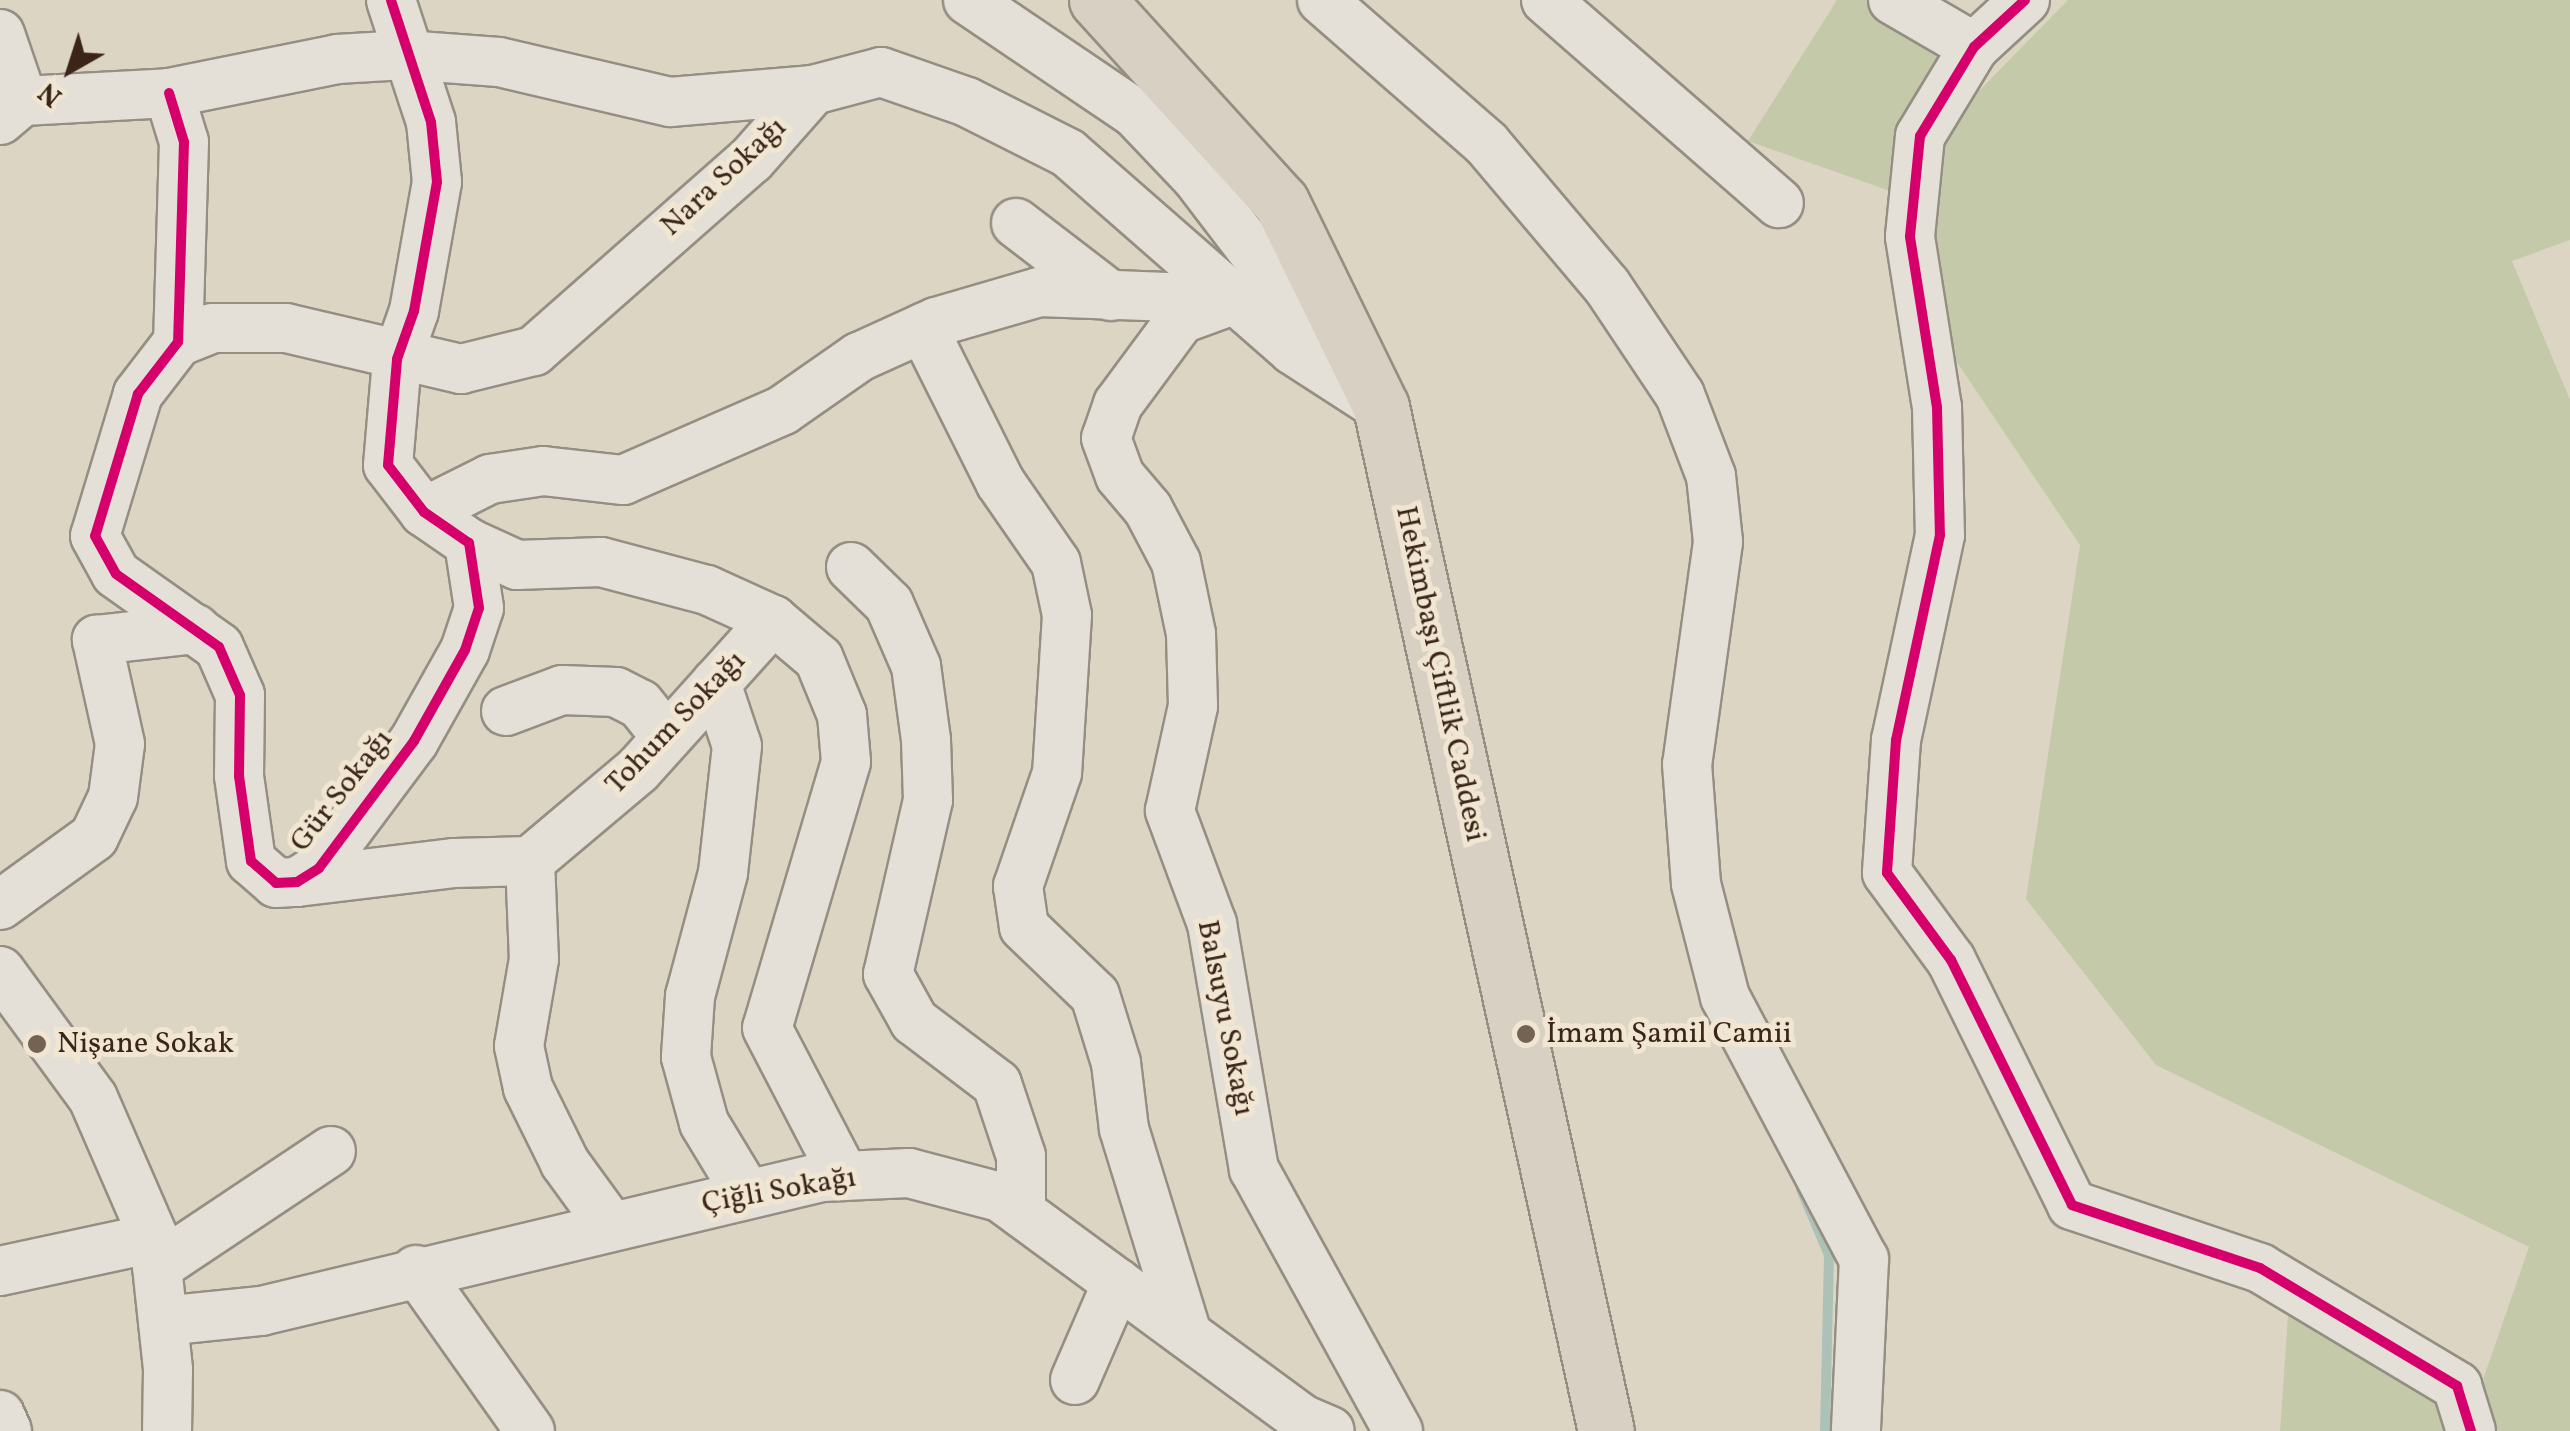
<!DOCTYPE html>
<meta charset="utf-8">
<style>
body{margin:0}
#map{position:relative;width:2570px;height:1431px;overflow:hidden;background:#ddd5c3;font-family:Vollkorn,serif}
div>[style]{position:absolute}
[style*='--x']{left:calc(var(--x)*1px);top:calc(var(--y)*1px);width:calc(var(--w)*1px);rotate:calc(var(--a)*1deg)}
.green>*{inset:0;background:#c4c9a9}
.stream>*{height:10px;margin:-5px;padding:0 5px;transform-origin:5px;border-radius:5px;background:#acc2b7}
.roads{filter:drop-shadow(2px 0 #958e82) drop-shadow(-2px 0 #958e82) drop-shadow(0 2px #958e82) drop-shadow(0 -2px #958e82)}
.minor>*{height:48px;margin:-24px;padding:0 24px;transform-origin:24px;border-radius:24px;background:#e5e0d7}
.major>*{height:55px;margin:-27.5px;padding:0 27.5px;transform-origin:27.5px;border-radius:27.5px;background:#d8d1c3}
.cycleway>*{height:10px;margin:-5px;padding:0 5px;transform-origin:5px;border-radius:5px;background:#d6006c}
.dots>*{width:28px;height:28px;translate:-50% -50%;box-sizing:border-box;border:5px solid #f0e6d1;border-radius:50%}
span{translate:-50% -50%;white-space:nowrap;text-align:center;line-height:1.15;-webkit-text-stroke:10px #f0e6d1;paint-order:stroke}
.street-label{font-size:30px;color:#3b2519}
.poi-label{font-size:30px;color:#3b2519}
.left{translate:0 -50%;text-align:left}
.north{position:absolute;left:20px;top:20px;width:100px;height:100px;-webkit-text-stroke:8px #f0e6d1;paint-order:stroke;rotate:219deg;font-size:28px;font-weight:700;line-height:40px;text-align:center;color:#3b2519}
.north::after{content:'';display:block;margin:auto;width:35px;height:45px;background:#3b2519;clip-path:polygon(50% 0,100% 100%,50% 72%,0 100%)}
</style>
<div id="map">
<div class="green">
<i style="clip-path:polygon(1837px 0,1870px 0,1979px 91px,2068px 0,2570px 0,2570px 240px,2512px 261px,2570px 400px,2570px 1431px,2280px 1431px,2289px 1301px,2469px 1420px,2529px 1247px,2156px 1065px,2026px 899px,2080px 545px,1934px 328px,1890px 191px,1748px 141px)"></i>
</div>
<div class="stream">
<i style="--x:1801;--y:1189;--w:72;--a:67"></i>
<i style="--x:1829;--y:1255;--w:176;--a:91.3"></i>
</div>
<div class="roads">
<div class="minor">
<i style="--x:968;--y:0;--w:202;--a:34.1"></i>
<i style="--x:1135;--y:113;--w:88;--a:46.4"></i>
<i style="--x:1196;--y:177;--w:111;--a:52.7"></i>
<i style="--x:1263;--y:265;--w:63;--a:62.6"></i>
<i style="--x:1292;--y:321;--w:29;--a:88"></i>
<i style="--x:1322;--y:0;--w:218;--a:41.1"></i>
<i style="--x:1486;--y:143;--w:187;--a:49.8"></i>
<i style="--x:1607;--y:286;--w:131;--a:56.2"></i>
<i style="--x:1680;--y:395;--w:87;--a:69.1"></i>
<i style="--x:1711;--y:476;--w:66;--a:83.9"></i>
<i style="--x:1718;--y:542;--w:224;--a:97.9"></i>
<i style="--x:1687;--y:764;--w:120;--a:85.7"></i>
<i style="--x:1696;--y:884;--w:117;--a:75.6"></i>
<i style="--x:1725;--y:997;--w:297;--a:62.1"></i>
<i style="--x:1864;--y:1259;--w:172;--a:92.7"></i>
<i style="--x:1546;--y:0;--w:309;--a:41.1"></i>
<i style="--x:1893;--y:0;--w:94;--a:30.1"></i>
<i style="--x:2025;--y:0;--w:69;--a:137.3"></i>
<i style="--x:1974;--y:47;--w:104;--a:121.2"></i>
<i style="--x:1920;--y:136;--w:101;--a:95.7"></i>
<i style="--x:1910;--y:237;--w:172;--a:81"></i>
<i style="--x:1937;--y:407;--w:128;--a:88.7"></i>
<i style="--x:1940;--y:535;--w:210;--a:102.1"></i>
<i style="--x:1896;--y:740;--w:133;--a:93.9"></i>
<i style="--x:1887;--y:873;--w:108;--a:53.7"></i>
<i style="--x:1951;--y:960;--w:273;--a:63.7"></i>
<i style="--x:2072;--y:1205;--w:198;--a:18.5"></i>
<i style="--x:2260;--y:1268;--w:230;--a:30.9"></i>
<i style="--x:2457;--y:1386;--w:47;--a:72.7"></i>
<i style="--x:0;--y:34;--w:71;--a:71.1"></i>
<i style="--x:169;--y:93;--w:51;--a:73"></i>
<i style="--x:184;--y:142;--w:200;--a:91.7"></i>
<i style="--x:178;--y:342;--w:66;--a:127.6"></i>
<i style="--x:138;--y:394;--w:148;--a:106.8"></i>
<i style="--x:95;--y:536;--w:43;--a:61.1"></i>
<i style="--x:116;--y:574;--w:126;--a:35.3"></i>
<i style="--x:219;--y:647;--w:52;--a:66.4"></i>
<i style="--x:240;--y:695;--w:81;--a:90.7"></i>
<i style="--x:239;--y:776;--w:86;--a:82"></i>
<i style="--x:251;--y:861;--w:33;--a:41"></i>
<i style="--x:276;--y:883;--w:21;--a:-3"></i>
<i style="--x:297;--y:882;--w:26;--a:-32"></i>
<i style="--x:319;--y:868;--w:159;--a:-53.2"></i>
<i style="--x:414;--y:741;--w:104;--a:-60.7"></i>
<i style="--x:465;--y:650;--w:44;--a:-71.6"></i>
<i style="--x:479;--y:608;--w:66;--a:-98.7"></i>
<i style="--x:469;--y:543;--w:55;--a:-145.4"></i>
<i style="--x:424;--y:512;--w:59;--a:-127.5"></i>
<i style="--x:388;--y:465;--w:106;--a:-85.1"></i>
<i style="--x:397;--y:359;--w:51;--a:-70.5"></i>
<i style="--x:414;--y:311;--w:131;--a:-79.9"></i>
<i style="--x:437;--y:182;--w:60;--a:-95.7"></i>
<i style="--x:431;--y:122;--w:128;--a:-108.2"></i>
<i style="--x:0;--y:120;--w:30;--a:-40"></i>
<i style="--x:23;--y:101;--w:146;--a:-3.1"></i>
<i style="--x:169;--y:93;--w:171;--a:-11.4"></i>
<i style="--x:337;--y:59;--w:68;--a:-3.4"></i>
<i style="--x:405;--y:55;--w:94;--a:4.3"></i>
<i style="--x:499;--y:62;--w:176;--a:13.2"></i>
<i style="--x:670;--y:102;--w:144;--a:-4.8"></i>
<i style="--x:1016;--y:223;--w:120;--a:37.5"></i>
<i style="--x:1236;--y:299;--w:59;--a:160"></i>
<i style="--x:1181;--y:319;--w:106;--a:126.5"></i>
<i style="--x:1118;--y:404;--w:36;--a:109"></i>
<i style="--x:1106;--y:438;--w:40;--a:69.8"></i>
<i style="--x:1120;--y:476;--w:43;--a:49.7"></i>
<i style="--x:1148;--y:509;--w:60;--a:62.2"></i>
<i style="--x:1176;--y:562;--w:74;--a:78.2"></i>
<i style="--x:1191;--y:634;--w:72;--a:88.4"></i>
<i style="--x:1193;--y:706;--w:107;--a:102.4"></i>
<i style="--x:1170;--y:811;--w:121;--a:69.6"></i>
<i style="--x:1212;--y:924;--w:249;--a:80.3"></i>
<i style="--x:1254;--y:1169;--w:299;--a:61.2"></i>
<i style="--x:923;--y:328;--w:172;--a:63.4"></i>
<i style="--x:1000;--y:482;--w:98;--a:55.3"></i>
<i style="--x:1056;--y:563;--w:53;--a:78.1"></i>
<i style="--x:1067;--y:615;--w:158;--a:93.6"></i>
<i style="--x:1057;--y:773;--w:120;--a:109"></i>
<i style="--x:1018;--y:886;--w:41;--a:81.7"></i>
<i style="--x:1024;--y:927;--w:98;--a:43.8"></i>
<i style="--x:1095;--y:995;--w:71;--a:72.8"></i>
<i style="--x:1116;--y:1063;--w:66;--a:83.1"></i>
<i style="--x:1124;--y:1129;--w:214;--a:72.9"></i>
<i style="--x:178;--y:342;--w:37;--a:-22"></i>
<i style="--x:212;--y:328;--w:74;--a:0"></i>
<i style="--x:286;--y:328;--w:180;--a:13.2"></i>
<i style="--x:461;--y:369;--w:75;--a:-13.9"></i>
<i style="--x:534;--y:351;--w:289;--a:-41.4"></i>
<i style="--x:751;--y:160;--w:94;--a:-48.5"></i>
<i style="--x:813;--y:90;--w:70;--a:-14.8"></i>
<i style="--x:881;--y:72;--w:91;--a:19.2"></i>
<i style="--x:967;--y:102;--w:113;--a:26.8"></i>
<i style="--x:1068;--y:153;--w:299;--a:41.2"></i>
<i style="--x:1293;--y:350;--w:105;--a:32.9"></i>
<i style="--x:424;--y:512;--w:74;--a:-26.6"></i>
<i style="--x:490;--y:479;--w:54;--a:-8.6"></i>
<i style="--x:543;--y:471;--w:81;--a:6.4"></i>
<i style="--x:623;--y:480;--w:175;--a:-23.6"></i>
<i style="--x:783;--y:410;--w:93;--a:-34.9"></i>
<i style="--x:859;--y:357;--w:85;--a:-24.4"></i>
<i style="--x:936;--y:322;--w:107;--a:-16.2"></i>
<i style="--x:1039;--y:292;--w:179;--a:2.2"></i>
<i style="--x:469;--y:543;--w:53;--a:24.6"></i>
<i style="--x:517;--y:565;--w:84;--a:-2"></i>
<i style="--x:601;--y:562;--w:110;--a:14.8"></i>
<i style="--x:707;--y:590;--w:72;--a:24.4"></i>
<i style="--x:773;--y:620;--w:60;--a:40.3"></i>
<i style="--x:819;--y:659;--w:61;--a:67.7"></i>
<i style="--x:842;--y:715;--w:47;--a:85.1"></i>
<i style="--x:846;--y:762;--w:277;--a:106.5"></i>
<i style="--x:767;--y:1028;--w:167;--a:62.5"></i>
<i style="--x:851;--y:567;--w:53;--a:44.2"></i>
<i style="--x:889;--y:604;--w:68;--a:66.5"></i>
<i style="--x:916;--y:666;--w:75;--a:82.3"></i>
<i style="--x:926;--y:740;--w:60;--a:88.1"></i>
<i style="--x:928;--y:800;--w:179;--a:102.9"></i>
<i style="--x:888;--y:974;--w:54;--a:61"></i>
<i style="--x:914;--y:1021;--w:104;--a:37.2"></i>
<i style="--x:997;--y:1084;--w:76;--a:71.6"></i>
<i style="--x:1021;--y:1156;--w:56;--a:90"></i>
<i style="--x:716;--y:683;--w:66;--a:71.6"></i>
<i style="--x:737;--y:746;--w:128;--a:96.3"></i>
<i style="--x:723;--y:873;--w:127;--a:105"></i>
<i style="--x:690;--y:996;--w:61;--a:93.8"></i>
<i style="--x:686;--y:1057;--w:68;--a:74.7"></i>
<i style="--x:704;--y:1123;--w:83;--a:58.8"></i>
<i style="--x:506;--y:711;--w:60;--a:-20.6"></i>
<i style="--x:562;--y:690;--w:54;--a:2.1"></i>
<i style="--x:616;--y:692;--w:27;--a:27"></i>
<i style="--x:640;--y:704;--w:43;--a:51.5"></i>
<i style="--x:530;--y:861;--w:141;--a:-40.1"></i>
<i style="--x:638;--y:770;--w:202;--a:-48"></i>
<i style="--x:297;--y:882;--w:159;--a:-6.9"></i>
<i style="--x:455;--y:863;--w:75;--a:-1.5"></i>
<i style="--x:530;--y:861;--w:98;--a:87.7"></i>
<i style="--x:534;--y:959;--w:88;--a:99.8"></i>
<i style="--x:519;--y:1046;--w:43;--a:77.9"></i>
<i style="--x:528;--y:1088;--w:84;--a:63.7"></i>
<i style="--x:565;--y:1163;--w:77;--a:54"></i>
<i style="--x:0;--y:905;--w:116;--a:-35.9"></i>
<i style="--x:94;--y:837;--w:44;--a:-64.6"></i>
<i style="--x:113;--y:797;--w:53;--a:-82.5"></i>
<i style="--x:120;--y:744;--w:107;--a:-102.5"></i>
<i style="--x:97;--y:640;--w:99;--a:-6.4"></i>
<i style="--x:0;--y:971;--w:157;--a:53.8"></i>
<i style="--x:93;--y:1098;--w:153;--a:66.5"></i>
<i style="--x:154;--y:1238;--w:133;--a:83.9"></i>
<i style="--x:168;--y:1370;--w:61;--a:90.9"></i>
<i style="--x:157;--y:1267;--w:209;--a:-33.7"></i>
<i style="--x:416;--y:1270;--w:197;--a:54.7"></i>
<i style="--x:0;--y:1271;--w:157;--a:-12.1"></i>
<i style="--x:163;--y:1321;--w:99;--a:-5.8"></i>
<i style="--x:261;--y:1311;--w:577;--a:-13.43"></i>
<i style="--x:822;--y:1177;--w:87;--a:-2.6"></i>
<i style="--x:909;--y:1173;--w:94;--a:14.8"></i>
<i style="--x:1000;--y:1197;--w:375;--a:36.3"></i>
<i style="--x:1302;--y:1419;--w:30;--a:23"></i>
<i style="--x:1075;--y:1380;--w:106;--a:-66.6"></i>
<i style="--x:0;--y:1415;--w:17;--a:66"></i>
</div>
<div class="major">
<i style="--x:1097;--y:0;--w:273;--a:47.7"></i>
<i style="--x:1281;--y:202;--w:228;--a:64"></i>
<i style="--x:1381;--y:407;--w:1048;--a:77.61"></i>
</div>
</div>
<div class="cycleway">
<i style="--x:2025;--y:0;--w:69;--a:137.3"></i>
<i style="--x:1974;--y:47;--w:104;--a:121.2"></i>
<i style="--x:1920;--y:136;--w:101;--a:95.7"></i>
<i style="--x:1910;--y:237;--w:172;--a:81"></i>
<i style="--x:1937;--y:407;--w:128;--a:88.7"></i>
<i style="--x:1940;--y:535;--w:210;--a:102.1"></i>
<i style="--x:1896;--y:740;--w:133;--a:93.9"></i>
<i style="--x:1887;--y:873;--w:108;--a:53.7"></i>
<i style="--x:1951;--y:960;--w:273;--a:63.7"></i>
<i style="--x:2072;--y:1205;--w:198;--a:18.5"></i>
<i style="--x:2260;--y:1268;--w:230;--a:30.9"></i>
<i style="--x:2457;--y:1386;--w:47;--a:72.7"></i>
<i style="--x:169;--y:93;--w:51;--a:73"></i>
<i style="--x:184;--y:142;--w:200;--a:91.7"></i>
<i style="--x:178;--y:342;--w:66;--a:127.6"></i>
<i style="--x:138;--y:394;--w:148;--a:106.8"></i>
<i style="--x:95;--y:536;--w:43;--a:61.1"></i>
<i style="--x:116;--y:574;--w:126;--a:35.3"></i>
<i style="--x:219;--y:647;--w:52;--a:66.4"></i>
<i style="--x:240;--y:695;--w:81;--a:90.7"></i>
<i style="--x:239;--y:776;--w:86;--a:82"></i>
<i style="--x:251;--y:861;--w:33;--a:41"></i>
<i style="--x:276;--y:883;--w:21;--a:-3"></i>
<i style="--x:297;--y:882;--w:26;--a:-32"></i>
<i style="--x:319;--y:868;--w:159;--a:-53.2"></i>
<i style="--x:414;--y:741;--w:104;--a:-60.7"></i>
<i style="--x:465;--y:650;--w:44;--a:-71.6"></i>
<i style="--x:479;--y:608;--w:66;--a:-98.7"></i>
<i style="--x:469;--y:543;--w:55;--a:-145.4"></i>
<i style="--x:424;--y:512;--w:59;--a:-127.5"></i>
<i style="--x:388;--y:465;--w:106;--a:-85.1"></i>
<i style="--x:397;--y:359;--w:51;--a:-70.5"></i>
<i style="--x:414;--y:311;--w:131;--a:-79.9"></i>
<i style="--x:437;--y:182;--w:60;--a:-95.7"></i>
<i style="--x:431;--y:122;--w:128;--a:-108.2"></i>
</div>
<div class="dots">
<i style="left:1526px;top:1034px;background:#746354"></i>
<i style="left:37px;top:1044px;background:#746354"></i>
</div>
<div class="street-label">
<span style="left:724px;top:177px;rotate:-43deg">Nara Sokağı</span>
<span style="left:1440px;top:674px;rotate:78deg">Hekimbaşı Çiftlik Caddesi</span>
<span style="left:676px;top:723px;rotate:-46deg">Tohum Sokağı</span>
<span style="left:342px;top:791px;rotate:-52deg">Gür Sokağı</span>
<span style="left:1225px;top:1018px;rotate:79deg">Balsuyu Sokağı</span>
<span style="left:779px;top:1191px;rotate:-10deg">Çiğli Sokağı</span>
</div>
<div class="poi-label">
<span class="left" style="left:1546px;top:1034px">İmam Şamil Camii</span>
<span class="left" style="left:57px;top:1044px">Nişane Sokak</span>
</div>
<div class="north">N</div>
</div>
